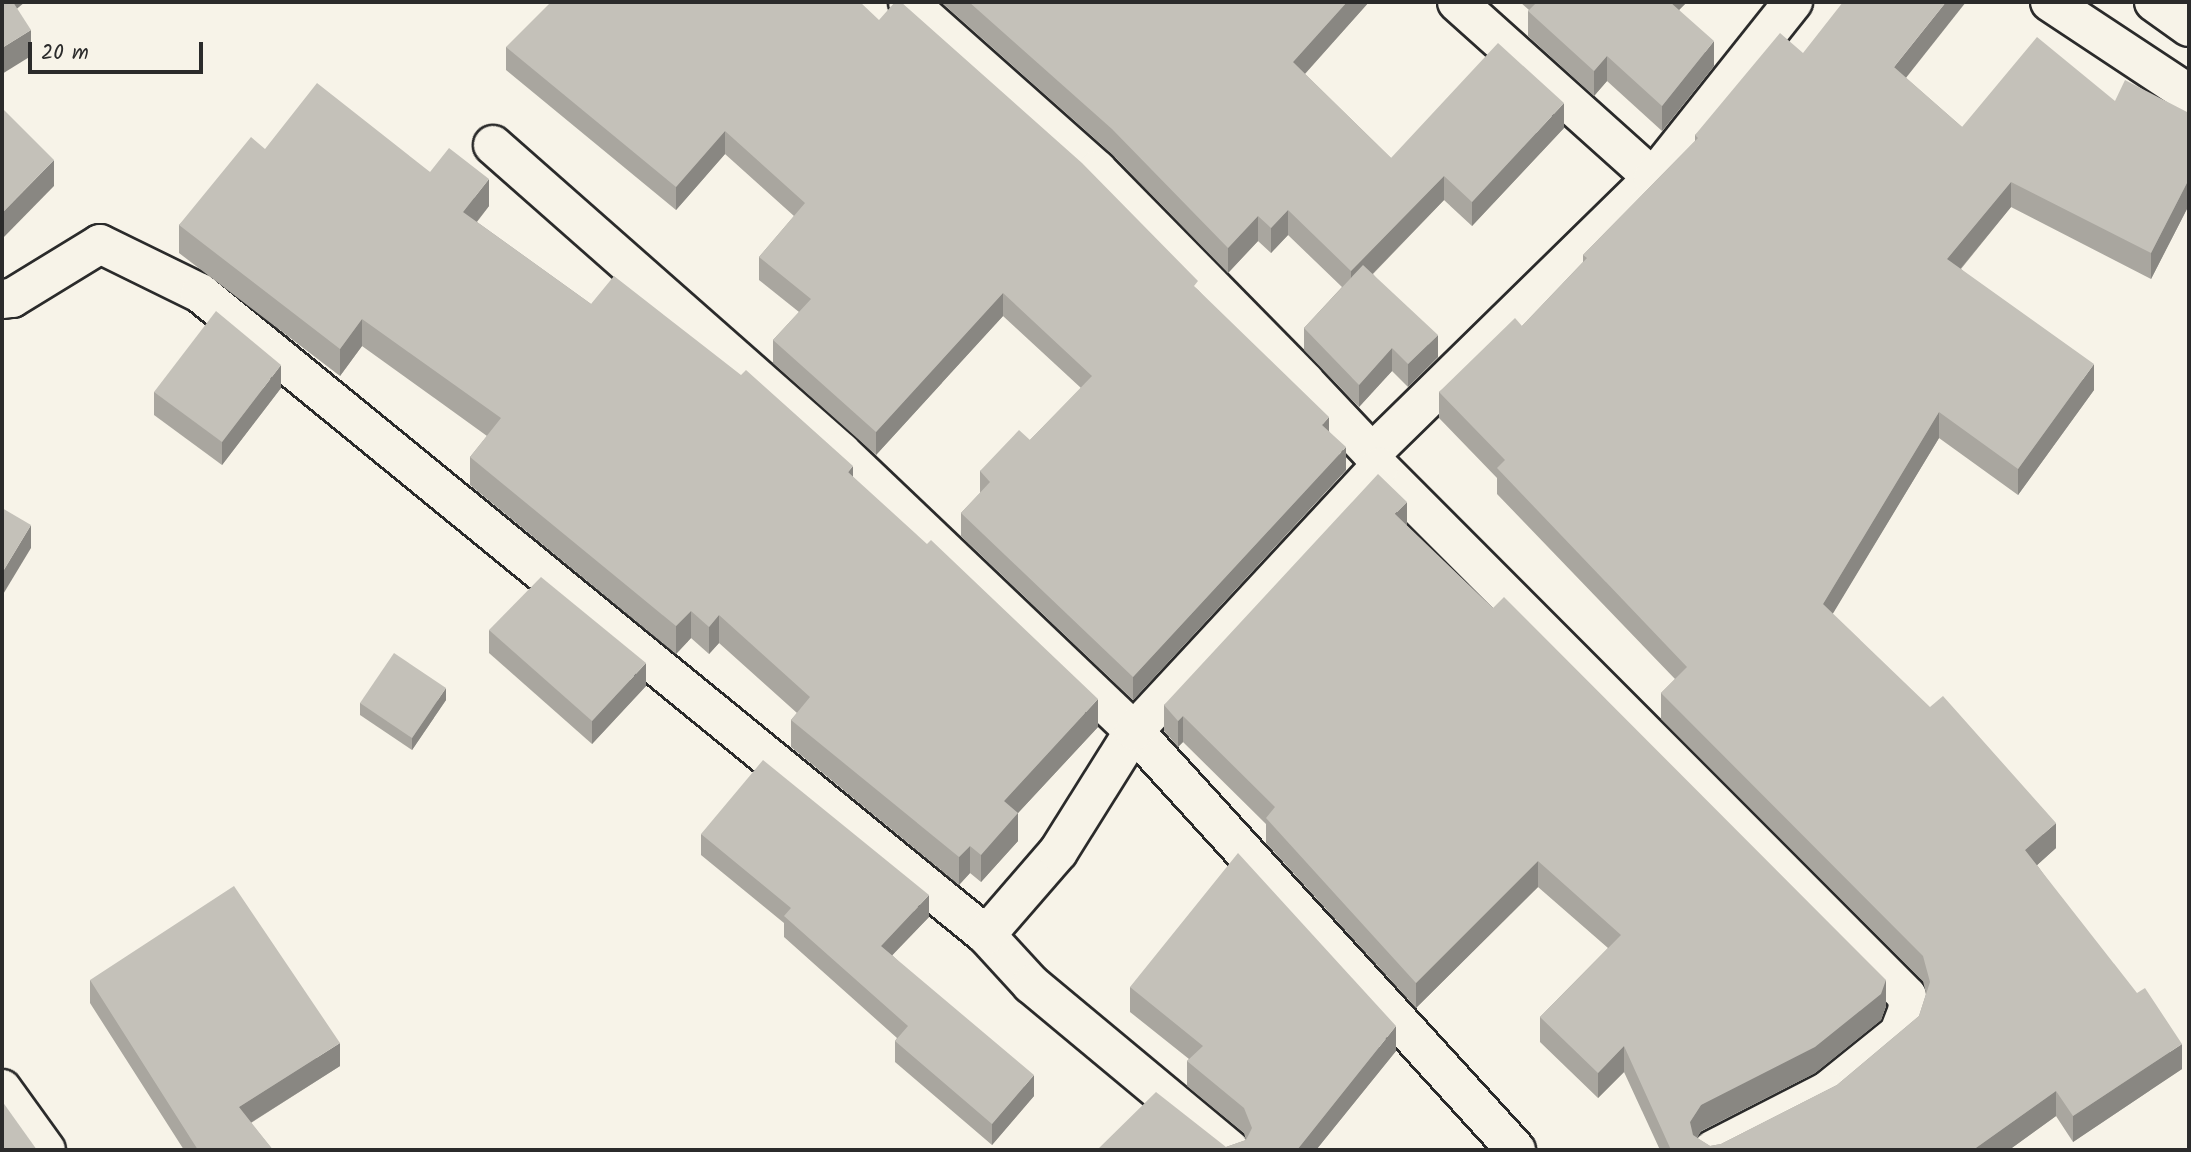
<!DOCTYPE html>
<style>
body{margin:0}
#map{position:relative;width:2191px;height:1152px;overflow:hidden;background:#f7f3e8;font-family:Kalam,sans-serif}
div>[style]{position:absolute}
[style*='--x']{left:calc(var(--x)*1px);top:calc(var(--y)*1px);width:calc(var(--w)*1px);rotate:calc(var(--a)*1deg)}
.roads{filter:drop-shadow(2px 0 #2b2b2b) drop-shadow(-2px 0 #2b2b2b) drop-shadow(0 2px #2b2b2b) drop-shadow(0 -2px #2b2b2b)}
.street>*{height:38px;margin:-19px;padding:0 19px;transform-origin:19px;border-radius:19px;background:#f7f3e8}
.wall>*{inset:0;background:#a9a69f}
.shaded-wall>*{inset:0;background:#898782}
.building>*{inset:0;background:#c4c1b9}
span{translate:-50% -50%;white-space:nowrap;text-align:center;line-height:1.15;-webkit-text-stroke:7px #f7f3e8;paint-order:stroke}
.frame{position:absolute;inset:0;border:4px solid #2b2b2b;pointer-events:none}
.scale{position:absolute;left:28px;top:42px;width:175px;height:32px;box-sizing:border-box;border:4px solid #2b2b2b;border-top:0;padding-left:9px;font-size:21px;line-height:24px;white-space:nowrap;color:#2b2b2b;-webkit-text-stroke:5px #f7f3e8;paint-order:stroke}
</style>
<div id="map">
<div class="roads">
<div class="street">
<i style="--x:908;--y:2;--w:253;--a:41.6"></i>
<i style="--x:1097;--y:170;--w:296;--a:45.5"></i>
<i style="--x:1304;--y:381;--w:99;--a:46.6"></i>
<i style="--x:1372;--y:453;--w:16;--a:63"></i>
<i style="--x:1379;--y:467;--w:747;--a:45.05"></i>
<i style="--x:1907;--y:996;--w:13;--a:86"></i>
<i style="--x:1908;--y:1009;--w:26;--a:111"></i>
<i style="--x:1899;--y:1033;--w:92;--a:141.1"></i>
<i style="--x:1827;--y:1091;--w:129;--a:152.8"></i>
<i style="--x:1457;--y:2;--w:263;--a:41.9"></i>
<i style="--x:2050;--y:2;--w:167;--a:33.5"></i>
<i style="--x:2154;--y:2;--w:43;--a:35.5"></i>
<i style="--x:493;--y:145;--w:464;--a:41.4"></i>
<i style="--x:841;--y:452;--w:405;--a:43.6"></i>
<i style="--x:1134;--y:731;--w:567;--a:47.64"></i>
<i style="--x:2;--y:299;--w:10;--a:-6"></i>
<i style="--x:12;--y:298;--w:103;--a:-31.5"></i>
<i style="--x:100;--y:244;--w:111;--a:26.1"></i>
<i style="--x:200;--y:293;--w:1015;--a:39.24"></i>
<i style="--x:986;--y:935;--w:67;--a:47.4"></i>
<i style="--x:1031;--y:984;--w:259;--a:39.8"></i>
<i style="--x:1372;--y:453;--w:393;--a:-44.4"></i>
<i style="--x:1653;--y:178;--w:225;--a:-51.5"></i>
<i style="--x:986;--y:935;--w:110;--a:-49.1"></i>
<i style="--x:1058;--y:852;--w:143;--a:-57.9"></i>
<i style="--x:1134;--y:731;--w:360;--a:-47.1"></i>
<i style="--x:2;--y:1089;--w:75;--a:54.2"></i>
</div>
</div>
<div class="wall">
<i style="clip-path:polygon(941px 2px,1369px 2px,1305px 74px,1391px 158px,1564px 128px,1472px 226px,1444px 200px,1373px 274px,1438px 357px,1408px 387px,1392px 371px,1359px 407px,1304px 350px,1304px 328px,1342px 287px,1288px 235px,1271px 253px,1258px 241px,1228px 273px,1112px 154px)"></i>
<i style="clip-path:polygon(1520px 2px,1687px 2px,1679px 10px,1714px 66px,1662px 131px,1607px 81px,1594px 96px,1528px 36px,1528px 11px,1529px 10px)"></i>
<i style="clip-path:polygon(879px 20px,1198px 290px,1329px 431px,1346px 470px,1133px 700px,961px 536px,961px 513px,980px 493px,980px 471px,1030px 440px,1081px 388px,1003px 316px,876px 455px,773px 363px,773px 340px,799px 312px,759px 280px,759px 257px,794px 216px,725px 154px,676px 210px,506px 70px,506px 47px)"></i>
<i style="clip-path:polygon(1803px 53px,1906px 78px,1962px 127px,2115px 101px,2189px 113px,2189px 205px,2151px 279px,2011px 207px,1961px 269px,2094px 390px,2018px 495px,1939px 438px,1832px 614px,2056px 848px,2037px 865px,2182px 1069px,2073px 1142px,2056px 1116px,2009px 1150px,1660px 1150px,1624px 1072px,1598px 1098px,1540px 1042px,1540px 1017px,1608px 948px,1538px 887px,1416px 1008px,1266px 843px,1266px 824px,1183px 742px,1178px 747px,1164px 731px,1164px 705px,1407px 526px,1886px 1006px,1881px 1020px,1815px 1073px,1701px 1131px,1697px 1138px,1710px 1146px,1721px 1144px,1837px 1085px,1919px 1016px,1926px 994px,1923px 981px,1661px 719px,1661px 693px,1675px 679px,1497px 494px,1497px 478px,1439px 418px,1439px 392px,1522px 326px,1583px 262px,1583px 255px,1695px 141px,1695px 135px)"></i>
<i style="clip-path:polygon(265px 149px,430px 172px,489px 206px,477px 222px,591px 304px,853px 477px,1098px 727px,1018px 813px,1018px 841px,981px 882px,970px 873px,959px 885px,791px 747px,791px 720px,797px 713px,719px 643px,709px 654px,691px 638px,676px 654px,470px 485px,470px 457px,487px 436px,362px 346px,340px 376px,179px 253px,179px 225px)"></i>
<i style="clip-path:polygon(281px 388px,222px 465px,154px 415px,154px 392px)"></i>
<i style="clip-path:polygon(489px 630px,646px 686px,592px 744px,489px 653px)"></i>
<i style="clip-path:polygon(446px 700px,412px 750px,360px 715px,360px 703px)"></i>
<i style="clip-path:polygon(701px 834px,929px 917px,892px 955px,1034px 1096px,992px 1145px,895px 1062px,895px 1041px,897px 1038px,784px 937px,784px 923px,701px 855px)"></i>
<i style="clip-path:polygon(90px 980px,340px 1066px,251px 1123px,273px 1150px,184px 1150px,90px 1003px)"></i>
<i style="clip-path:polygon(1130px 987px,1396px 1051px,1316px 1150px,1097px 1150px,1226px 1147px,1246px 1140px,1244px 1133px,1187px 1086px,1187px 1061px,1189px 1059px,1130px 1012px)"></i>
</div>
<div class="shaded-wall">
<i style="clip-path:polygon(7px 2px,25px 2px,7px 17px)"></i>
<i style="clip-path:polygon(1347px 2px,1369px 2px,1293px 87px,1293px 62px)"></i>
<i style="clip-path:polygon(1666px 2px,1687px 2px,1666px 23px)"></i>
<i style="clip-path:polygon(1946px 2px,1966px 2px,1894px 93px,1894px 67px)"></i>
<i style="clip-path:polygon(31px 30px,31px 56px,2px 74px,2px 48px)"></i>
<i style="clip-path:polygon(1714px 41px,1714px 66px,1662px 131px,1662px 106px)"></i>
<i style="clip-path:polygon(1607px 56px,1607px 81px,1594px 96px,1594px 71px)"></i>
<i style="clip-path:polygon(1564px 103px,1564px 128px,1472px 226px,1472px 202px)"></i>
<i style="clip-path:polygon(725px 131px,725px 154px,676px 210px,676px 187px)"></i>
<i style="clip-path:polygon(54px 160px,54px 186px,2px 239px,2px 213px)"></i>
<i style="clip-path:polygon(1444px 176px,1444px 200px,1351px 296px,1351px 271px)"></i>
<i style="clip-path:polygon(489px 179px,489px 206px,463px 239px,463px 212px)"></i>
<i style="clip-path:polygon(2189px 179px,2189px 205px,2151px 279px,2151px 253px)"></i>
<i style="clip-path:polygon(2011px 182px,2011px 207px,1947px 285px,1947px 259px)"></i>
<i style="clip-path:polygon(1288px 210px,1288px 235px,1271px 253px,1271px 228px)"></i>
<i style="clip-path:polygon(1258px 216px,1258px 241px,1228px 273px,1228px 248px)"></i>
<i style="clip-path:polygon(1003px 293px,1003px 316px,876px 455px,876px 432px)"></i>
<i style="clip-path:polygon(362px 319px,362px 346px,340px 376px,340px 349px)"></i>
<i style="clip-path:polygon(1438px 335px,1438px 357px,1408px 387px,1408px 364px)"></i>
<i style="clip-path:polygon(1392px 348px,1392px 371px,1359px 407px,1359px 385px)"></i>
<i style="clip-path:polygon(2094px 364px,2094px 390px,2018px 495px,2018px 469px)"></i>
<i style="clip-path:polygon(281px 365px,281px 388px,222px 465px,222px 442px)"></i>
<i style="clip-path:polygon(1939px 412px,1939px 438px,1823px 630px,1823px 604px)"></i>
<i style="clip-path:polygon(1329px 417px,1329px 440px,1322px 425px)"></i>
<i style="clip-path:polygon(1346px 447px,1346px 470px,1133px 700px,1133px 677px)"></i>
<i style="clip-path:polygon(853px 466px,853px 494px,848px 472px)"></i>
<i style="clip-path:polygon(1407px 502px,1407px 528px,1395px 514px)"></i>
<i style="clip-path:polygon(31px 525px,31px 548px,2px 596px,2px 573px)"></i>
<i style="clip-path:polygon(691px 611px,691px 638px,676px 654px,676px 626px)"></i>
<i style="clip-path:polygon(719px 615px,719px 643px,709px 654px,709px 627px)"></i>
<i style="clip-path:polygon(646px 663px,646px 686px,592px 744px,592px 721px)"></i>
<i style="clip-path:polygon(446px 688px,446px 700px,412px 750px,412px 738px)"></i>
<i style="clip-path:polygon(1098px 699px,1098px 727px,1018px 813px,1018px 841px,981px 882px,981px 855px,1004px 801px)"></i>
<i style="clip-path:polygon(1183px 716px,1183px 742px,1178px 747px,1178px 721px)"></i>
<i style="clip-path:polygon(4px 742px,4px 764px,2px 766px,2px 743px)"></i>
<i style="clip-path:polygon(2056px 823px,2056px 848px,2025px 876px,2025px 850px)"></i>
<i style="clip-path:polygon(970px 846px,970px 873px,959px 885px,959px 857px)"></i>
<i style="clip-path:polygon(1538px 861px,1538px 887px,1416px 1008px,1416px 983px)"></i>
<i style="clip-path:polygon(929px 895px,929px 917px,881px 967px,881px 946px)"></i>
<i style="clip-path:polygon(1886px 980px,1886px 1006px,1881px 1020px,1815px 1073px,1701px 1131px,1690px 1148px,1690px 1122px,1701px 1105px)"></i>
<i style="clip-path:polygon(1396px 1026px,1396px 1051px,1316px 1150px,1297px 1150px)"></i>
<i style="clip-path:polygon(340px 1043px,340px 1066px,239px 1130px,239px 1107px)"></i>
<i style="clip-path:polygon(2182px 1044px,2182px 1069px,2073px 1142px,2073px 1116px)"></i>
<i style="clip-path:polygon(1624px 1046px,1624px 1072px,1598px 1098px,1598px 1073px)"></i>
<i style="clip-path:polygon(1034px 1075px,1034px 1096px,992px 1145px,992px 1124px)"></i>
<i style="clip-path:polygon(2056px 1091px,2056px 1116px,2009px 1150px,1973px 1150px)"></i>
</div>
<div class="building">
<i style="clip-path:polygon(2px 2px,13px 2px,31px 30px,2px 48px)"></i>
<i style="clip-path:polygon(551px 2px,860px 2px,879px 20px,895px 2px,901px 2px,1082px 163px,1198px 281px,1194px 286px,1329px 417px,1322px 425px,1346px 447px,1133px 677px,961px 513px,990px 482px,980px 471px,1019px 430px,1030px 440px,1092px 376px,1003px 293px,876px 432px,773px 340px,811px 299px,759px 257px,805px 203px,725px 131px,676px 187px,506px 47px)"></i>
<i style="clip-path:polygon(969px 2px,1347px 2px,1293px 62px,1391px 158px,1498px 43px,1564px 103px,1472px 202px,1444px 176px,1351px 271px,1288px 210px,1271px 228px,1258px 216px,1228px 248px,1112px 129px)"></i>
<i style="clip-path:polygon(1537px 2px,1670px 2px,1714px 41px,1662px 106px,1607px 56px,1594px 71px,1528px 11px)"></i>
<i style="clip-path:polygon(1843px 2px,1946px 2px,1894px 67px,1962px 127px,2037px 37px,2115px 101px,2125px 80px,2189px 113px,2189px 179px,2151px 253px,2011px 182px,1947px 259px,2094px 364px,2018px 469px,1939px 412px,1823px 604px,1930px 707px,1943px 696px,2056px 823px,2025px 850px,2137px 993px,2145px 988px,2182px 1044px,2073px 1116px,2056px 1091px,1973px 1150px,1671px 1150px,1624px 1046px,1598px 1073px,1540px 1017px,1621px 935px,1538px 861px,1416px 983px,1266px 818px,1275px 807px,1183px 716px,1178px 721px,1164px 705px,1378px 474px,1407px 502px,1395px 514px,1493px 608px,1504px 597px,1886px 980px,1881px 994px,1815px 1047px,1701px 1105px,1690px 1122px,1693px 1135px,1710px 1146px,1721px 1144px,1837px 1085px,1919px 1016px,1930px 982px,1923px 956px,1661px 693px,1687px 667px,1497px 468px,1505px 460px,1439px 392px,1515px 318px,1522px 326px,1587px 258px,1583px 255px,1698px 138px,1695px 135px,1780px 33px,1803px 53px)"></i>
<i style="clip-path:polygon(317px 83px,430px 172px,449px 148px,489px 179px,463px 212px,591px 304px,614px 276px,741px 375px,746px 370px,853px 466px,848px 472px,927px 544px,931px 540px,1098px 699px,1004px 801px,1018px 813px,981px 855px,970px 846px,959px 857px,791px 720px,810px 697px,719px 615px,709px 627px,691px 611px,676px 626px,470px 457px,501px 418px,362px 319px,340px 349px,179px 225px,251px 137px,265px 149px)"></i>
<i style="clip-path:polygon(2px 108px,54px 160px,2px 213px)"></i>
<i style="clip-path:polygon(1363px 265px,1438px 335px,1408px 364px,1392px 348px,1359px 385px,1304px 328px)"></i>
<i style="clip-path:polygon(216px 311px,281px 365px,222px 442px,154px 392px)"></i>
<i style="clip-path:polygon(2px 508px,31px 525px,2px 573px)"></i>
<i style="clip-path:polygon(541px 577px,646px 663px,592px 721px,489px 630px)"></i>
<i style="clip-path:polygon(394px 653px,446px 688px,412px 738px,360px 703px)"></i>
<i style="clip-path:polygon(763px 760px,929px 895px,881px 946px,1034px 1075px,992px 1124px,895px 1041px,908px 1026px,784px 916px,791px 908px,701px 834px)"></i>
<i style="clip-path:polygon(1238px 853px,1396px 1026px,1297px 1150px,1097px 1150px,1156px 1092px,1226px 1147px,1246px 1140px,1252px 1128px,1244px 1108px,1187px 1061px,1203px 1046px,1130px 987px)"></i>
<i style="clip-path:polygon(234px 886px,340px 1043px,239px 1107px,273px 1150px,198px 1150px,90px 980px)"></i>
<i style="clip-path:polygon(2px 1101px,37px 1150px,2px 1150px)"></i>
</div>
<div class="frame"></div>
<div class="scale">20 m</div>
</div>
